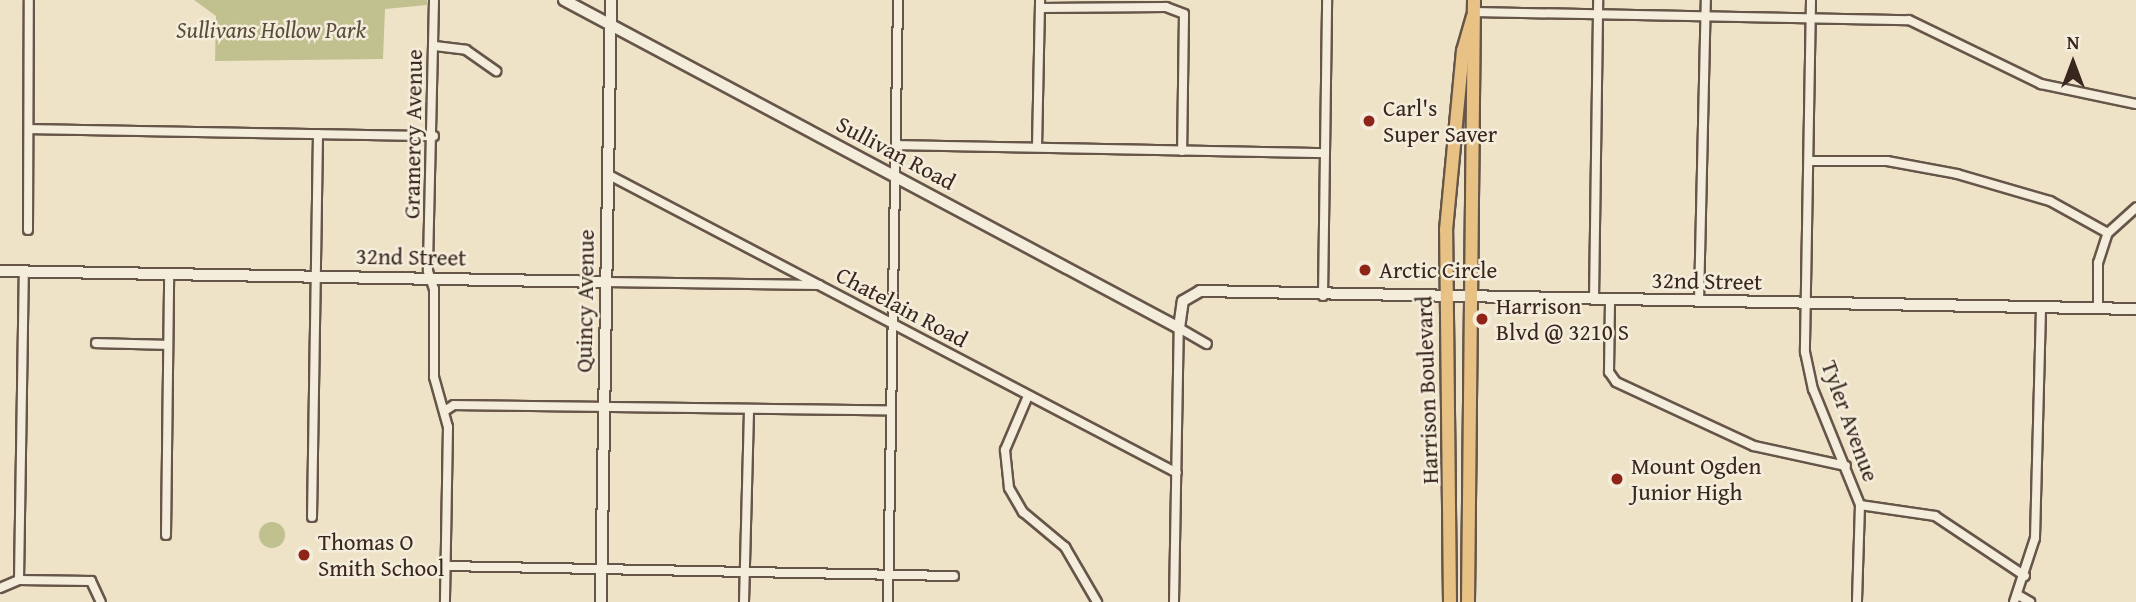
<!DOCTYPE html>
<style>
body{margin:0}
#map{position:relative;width:2136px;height:602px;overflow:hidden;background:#efe3c7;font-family:"Gentium Book Plus",serif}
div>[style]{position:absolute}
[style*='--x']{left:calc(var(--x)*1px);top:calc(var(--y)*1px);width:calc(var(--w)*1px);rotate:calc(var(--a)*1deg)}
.green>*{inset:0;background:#c1c190}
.round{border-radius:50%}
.roads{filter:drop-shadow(2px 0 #665549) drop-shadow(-2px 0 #665549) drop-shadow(0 2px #665549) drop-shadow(0 -2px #665549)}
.street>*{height:8px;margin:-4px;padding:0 4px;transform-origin:4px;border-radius:4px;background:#f5eddb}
.secondary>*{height:10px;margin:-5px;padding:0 5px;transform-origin:5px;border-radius:5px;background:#f5eddb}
.primary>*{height:12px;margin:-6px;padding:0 6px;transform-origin:6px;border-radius:6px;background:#e8c284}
.dots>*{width:19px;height:19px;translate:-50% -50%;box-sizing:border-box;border:4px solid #f5eddb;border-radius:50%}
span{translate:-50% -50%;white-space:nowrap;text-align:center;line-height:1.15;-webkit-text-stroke:5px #f5eddb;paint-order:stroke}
.park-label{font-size:23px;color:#5a4d3b;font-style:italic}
.poi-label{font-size:23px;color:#38261f}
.left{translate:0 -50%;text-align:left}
.street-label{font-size:23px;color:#38261f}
.north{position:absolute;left:2038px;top:28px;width:70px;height:70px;-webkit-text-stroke:5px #f5eddb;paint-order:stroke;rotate:0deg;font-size:19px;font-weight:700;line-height:28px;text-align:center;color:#38261f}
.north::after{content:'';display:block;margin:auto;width:24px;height:32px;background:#38261f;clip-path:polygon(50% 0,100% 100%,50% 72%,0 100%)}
</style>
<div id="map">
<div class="green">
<i style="clip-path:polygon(194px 0,427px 0,427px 5px,385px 9px,383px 59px,215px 61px,216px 16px)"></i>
<i class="round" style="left:259px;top:522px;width:26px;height:26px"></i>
</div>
<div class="roads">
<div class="street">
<i style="--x:434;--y:0;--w:271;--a:91.3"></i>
<i style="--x:428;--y:271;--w:19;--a:72"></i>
<i style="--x:434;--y:289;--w:88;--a:90"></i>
<i style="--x:434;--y:377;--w:52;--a:74.4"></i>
<i style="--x:448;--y:427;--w:175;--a:91"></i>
<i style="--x:1811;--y:0;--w:352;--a:91"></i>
<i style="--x:1805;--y:352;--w:38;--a:78"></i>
<i style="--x:1813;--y:389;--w:125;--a:67.9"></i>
<i style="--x:1860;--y:505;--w:97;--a:91.8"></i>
<i style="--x:1040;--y:8;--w:126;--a:-0.5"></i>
<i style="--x:1166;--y:7;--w:19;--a:21"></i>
<i style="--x:1184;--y:14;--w:137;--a:90.8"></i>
<i style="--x:1474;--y:12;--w:435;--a:1.1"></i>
<i style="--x:1909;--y:20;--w:147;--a:25.9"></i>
<i style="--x:2041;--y:84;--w:97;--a:11.9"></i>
<i style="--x:435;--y:46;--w:31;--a:7"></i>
<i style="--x:466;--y:50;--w:37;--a:35"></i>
<i style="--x:29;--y:129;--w:405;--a:1"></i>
<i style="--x:896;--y:145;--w:429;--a:1.1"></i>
<i style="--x:1037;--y:147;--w:147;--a:-88.8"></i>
<i style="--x:1809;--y:161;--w:78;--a:0"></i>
<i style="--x:1887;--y:161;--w:71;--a:10.5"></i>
<i style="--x:1957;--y:174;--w:97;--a:16.2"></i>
<i style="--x:2050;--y:201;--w:66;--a:28.9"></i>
<i style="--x:609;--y:175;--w:641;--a:27.68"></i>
<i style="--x:28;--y:230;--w:230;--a:-89.8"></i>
<i style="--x:605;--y:282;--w:214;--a:0.8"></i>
<i style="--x:1323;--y:296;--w:296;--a:-89.2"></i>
<i style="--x:1594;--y:300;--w:300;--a:-89.2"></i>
<i style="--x:1610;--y:301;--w:71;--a:90.8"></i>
<i style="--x:1609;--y:372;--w:12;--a:55"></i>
<i style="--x:1616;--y:382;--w:152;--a:24.9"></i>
<i style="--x:1754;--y:446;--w:94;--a:12.3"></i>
<i style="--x:1699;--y:301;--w:301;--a:-88.7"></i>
<i style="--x:2098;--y:308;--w:45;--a:-90"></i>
<i style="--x:2098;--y:263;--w:32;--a:-72"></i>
<i style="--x:2108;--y:233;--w:38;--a:-42"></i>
<i style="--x:96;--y:343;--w:72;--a:1.6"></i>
<i style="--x:1028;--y:396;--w:59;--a:113.1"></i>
<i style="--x:1005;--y:450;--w:38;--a:84"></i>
<i style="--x:1009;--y:488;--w:28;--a:60"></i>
<i style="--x:1023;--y:512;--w:55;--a:39.8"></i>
<i style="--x:1065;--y:547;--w:64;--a:59.8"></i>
<i style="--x:446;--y:410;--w:9;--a:-32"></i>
<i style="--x:454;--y:405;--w:437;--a:0.7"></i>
<i style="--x:1860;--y:505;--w:76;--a:8.3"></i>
<i style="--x:1935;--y:516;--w:108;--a:33.7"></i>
<i style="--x:312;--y:517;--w:383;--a:-89.1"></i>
<i style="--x:166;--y:535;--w:261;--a:-89.3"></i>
<i style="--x:445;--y:566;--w:509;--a:1.13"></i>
<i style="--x:19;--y:580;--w:308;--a:-89.1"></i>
<i style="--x:0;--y:588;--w:21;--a:-23"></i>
<i style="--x:19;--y:580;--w:72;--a:0.8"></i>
<i style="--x:91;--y:581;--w:23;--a:65"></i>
<i style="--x:2018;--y:595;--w:14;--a:30"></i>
<i style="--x:744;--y:602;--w:190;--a:-88.5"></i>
<i style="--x:888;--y:602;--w:602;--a:-89.05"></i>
<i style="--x:1174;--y:602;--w:274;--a:-89"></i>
<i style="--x:1179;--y:328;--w:32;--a:30"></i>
<i style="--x:2014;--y:602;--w:67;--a:-71.8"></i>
<i style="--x:2035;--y:538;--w:229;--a:-88.5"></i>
</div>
<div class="secondary">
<i style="--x:564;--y:0;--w:697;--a:28.07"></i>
<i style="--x:1179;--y:328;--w:27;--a:-82"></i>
<i style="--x:1183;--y:301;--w:20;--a:-30"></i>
<i style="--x:1200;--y:291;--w:936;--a:1.1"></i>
<i style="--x:0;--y:271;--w:605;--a:1.04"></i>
<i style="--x:601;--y:602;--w:602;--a:-89.05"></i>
</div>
<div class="primary">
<i style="--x:1450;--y:602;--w:372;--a:-90.6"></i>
<i style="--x:1446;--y:230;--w:180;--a:-84.6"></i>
<i style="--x:1463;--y:51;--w:36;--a:-74"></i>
<i style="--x:1468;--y:602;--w:602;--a:-89.43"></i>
</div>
</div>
<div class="dots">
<i style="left:1369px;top:121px;background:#8f2418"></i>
<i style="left:1365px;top:270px;background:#8f2418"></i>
<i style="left:1482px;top:319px;background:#8f2418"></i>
<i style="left:1617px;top:479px;background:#8f2418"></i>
<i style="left:304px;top:555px;background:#8f2418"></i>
</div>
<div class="park-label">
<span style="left:271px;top:30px">Sullivans Hollow Park</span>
</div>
<div class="poi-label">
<span class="left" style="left:1383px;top:121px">Carl's<br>Super Saver</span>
<span class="left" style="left:1379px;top:270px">Arctic Circle</span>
<span class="left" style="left:1496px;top:319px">Harrison<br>Blvd @ 3210 S</span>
<span class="left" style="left:1631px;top:479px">Mount Ogden<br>Junior High</span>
<span class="left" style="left:318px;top:555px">Thomas O<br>Smith School</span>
</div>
<div class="street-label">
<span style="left:413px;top:134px;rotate:-89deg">Gramercy Avenue</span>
<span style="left:896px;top:153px;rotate:28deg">Sullivan Road</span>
<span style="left:411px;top:257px;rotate:1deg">32nd Street</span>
<span style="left:1707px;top:281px;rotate:1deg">32nd Street</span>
<span style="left:585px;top:301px;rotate:-89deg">Quincy Avenue</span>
<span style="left:902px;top:307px;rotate:28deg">Chatelain Road</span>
<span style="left:1427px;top:390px;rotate:-92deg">Harrison Boulevard</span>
<span style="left:1850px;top:421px;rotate:70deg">Tyler Avenue</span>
</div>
<div class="north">N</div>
</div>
